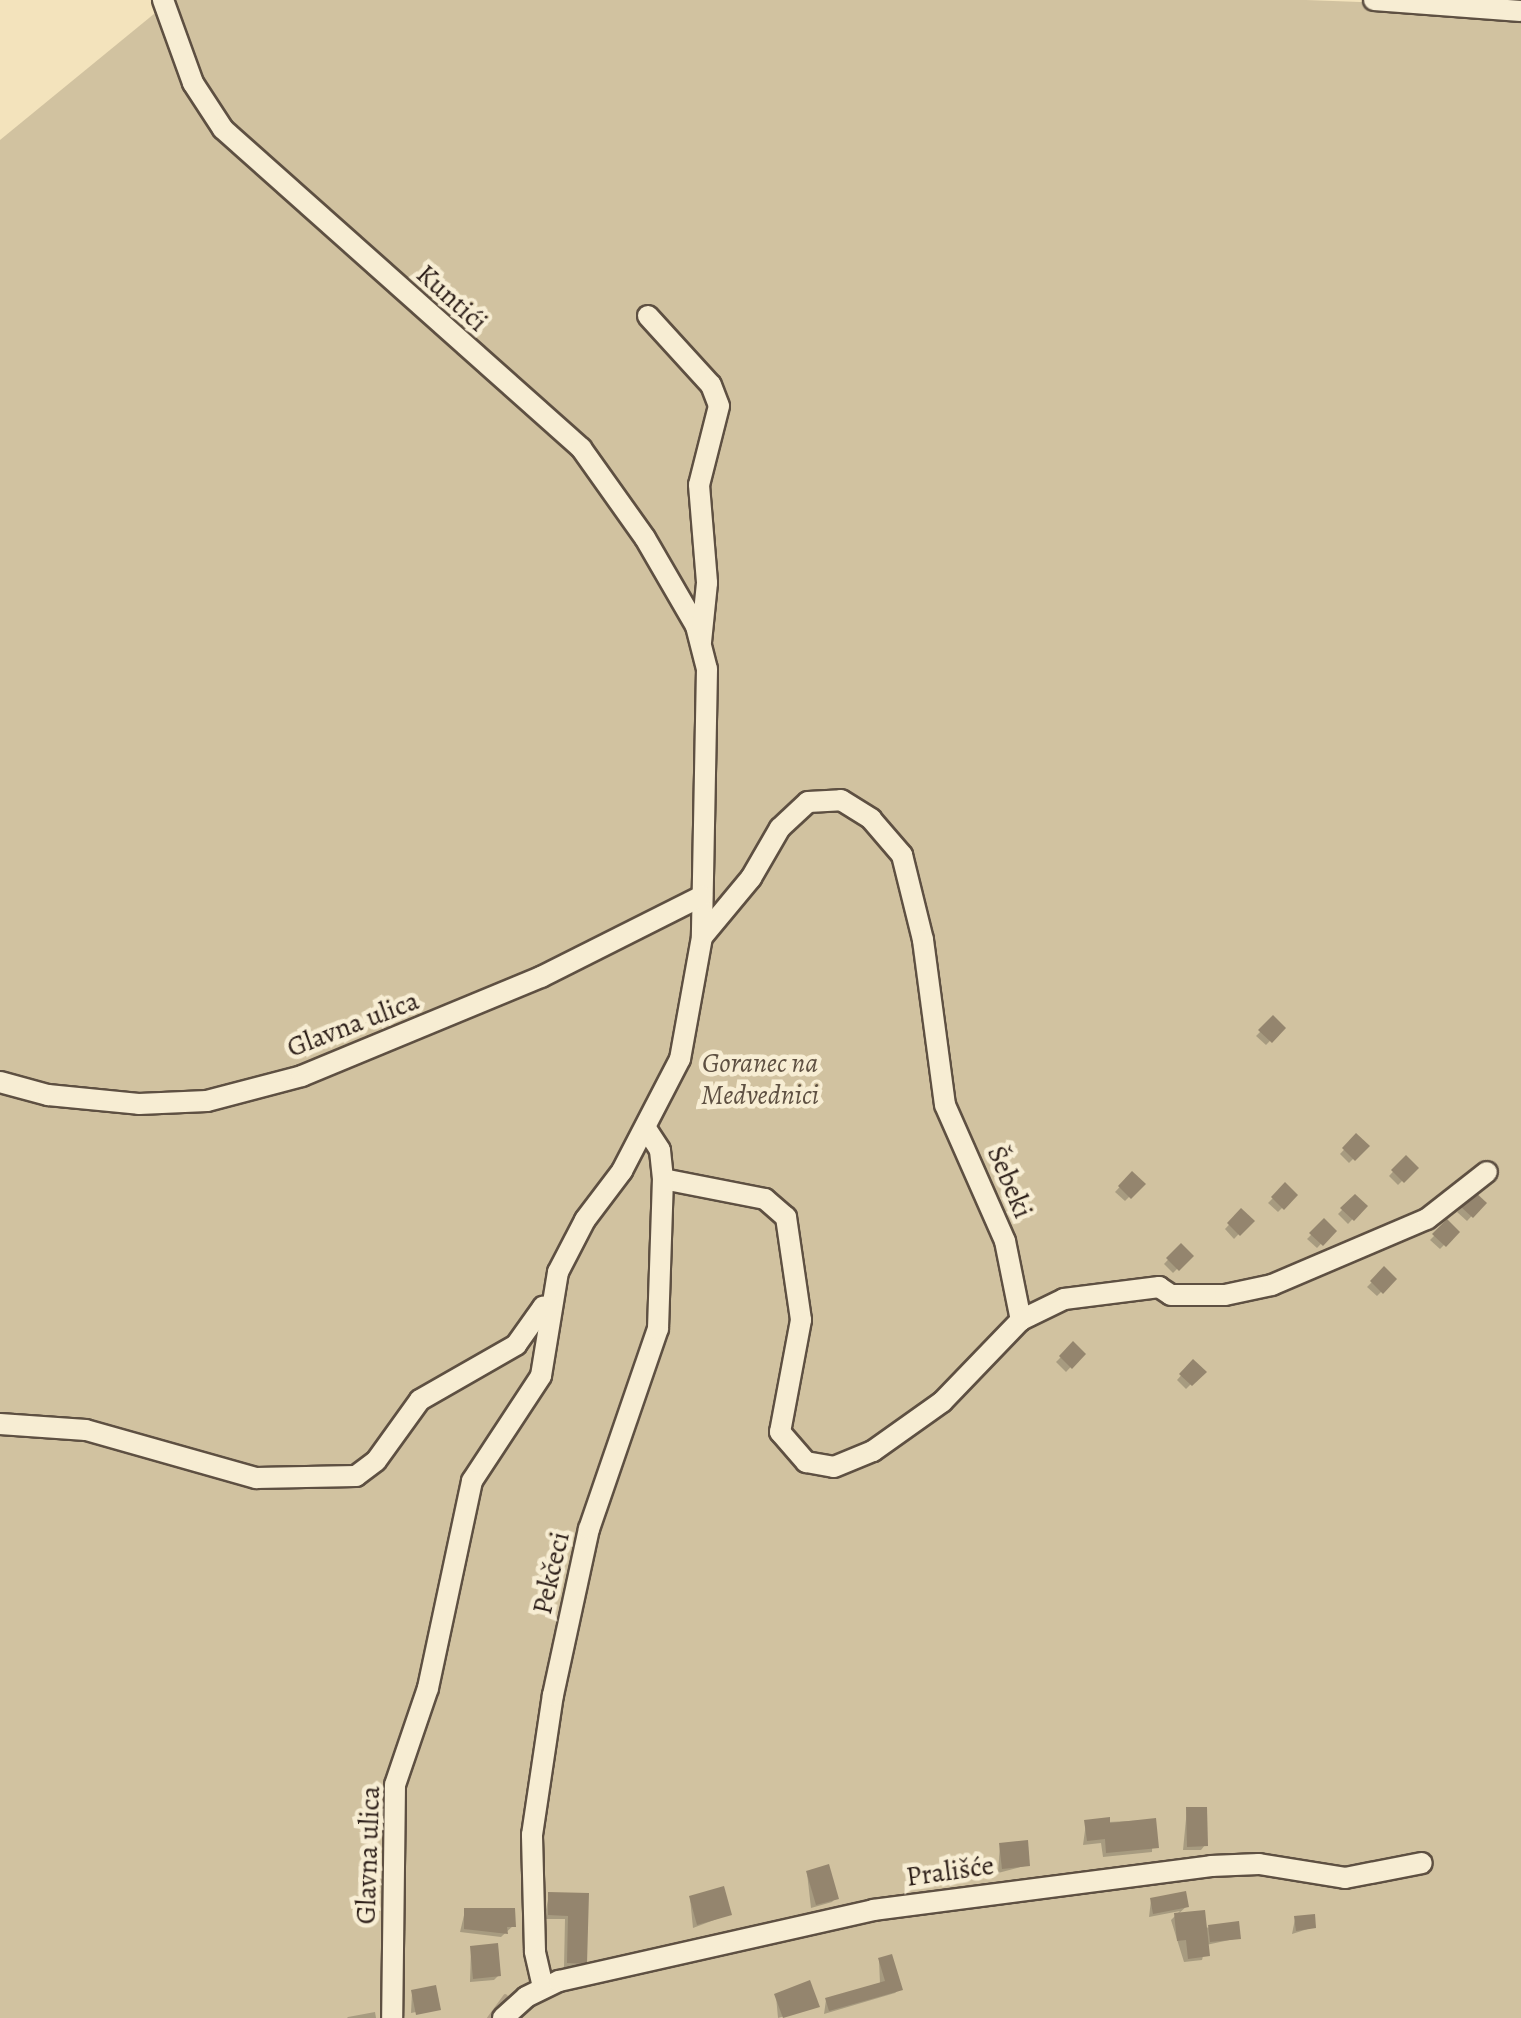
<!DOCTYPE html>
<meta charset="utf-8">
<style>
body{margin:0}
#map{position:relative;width:1521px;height:2018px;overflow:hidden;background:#f3e3bc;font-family:Alegreya,serif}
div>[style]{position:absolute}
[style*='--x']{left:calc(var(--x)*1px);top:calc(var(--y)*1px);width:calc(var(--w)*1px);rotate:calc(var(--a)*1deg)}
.green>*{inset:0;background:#d1c2a0}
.shadow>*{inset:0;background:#0003}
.stream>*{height:5px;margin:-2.5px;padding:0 2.5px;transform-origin:2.5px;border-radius:2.5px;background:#b0a085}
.building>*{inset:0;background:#94856e}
.roads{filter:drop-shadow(2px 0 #5e5042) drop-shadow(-2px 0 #5e5042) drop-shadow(0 2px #5e5042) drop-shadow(0 -2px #5e5042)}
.minor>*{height:20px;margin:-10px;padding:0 10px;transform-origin:10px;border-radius:10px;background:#f7edd3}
span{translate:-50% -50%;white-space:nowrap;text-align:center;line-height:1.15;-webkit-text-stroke:9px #f7edd3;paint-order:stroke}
.street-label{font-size:28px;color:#2d1f19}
.park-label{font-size:28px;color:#5e5042;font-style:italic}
</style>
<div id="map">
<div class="green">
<i style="clip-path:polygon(171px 0,1306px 0,1521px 8px,1521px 2018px,0 2018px,0 140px)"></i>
</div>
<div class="shadow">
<i style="clip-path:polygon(1273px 1019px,1282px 1028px,1266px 1045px,1256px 1036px)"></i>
<i style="clip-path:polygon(1356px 1137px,1366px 1146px,1349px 1163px,1340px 1154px)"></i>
<i style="clip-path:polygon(1406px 1158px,1415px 1168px,1398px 1185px,1389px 1176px)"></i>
<i style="clip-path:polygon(1132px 1174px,1142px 1184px,1125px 1201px,1115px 1192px)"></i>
<i style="clip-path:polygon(1285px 1186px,1295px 1195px,1278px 1212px,1268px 1203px)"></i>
<i style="clip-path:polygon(1474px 1194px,1484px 1203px,1467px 1221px,1457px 1212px)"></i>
<i style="clip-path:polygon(1355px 1197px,1365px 1206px,1348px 1224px,1338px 1214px)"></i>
<i style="clip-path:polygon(1241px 1212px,1251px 1221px,1234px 1239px,1225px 1229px)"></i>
<i style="clip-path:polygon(1324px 1222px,1333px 1231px,1317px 1248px,1307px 1239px)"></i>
<i style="clip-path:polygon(1447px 1223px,1457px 1232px,1440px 1249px,1430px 1240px)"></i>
<i style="clip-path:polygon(1181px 1246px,1190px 1256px,1173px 1273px,1164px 1264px)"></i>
<i style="clip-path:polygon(1384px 1270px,1394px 1279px,1377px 1296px,1367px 1287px)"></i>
<i style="clip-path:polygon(1073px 1345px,1083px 1354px,1066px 1372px,1056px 1362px)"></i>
<i style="clip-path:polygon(1193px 1362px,1203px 1372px,1186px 1389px,1177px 1380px)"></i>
<i style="clip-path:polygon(1187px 1809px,1205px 1845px,1201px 1850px,1183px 1850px)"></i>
<i style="clip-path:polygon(1153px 1820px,1152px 1852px,1103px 1857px,1101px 1843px,1083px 1845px,1086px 1823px)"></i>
<i style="clip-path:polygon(1000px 1845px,1028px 1865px,998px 1873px)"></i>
<i style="clip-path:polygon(807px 1873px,836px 1898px,832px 1902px,811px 1908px)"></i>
<i style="clip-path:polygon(549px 1895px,586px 1896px,580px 1967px,564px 1967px,565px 1919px,544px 1919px)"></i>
<i style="clip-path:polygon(690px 1898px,730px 1914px,693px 1928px)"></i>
<i style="clip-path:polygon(1151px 1900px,1187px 1906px,1177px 1915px,1204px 1928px,1237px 1924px,1239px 1938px,1206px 1945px,1202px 1960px,1184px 1962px,1171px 1920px,1180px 1911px,1149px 1917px)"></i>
<i style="clip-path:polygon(465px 1911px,513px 1926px,501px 1937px,460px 1932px)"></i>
<i style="clip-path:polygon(1295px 1919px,1314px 1927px,1292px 1934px)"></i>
<i style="clip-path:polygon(471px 1948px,499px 1975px,494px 1980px,470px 1982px)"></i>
<i style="clip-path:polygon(879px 1960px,900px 1989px,895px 1993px,824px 2014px,826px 2000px,880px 1984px)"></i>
<i style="clip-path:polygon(412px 1992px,437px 2008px,411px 2013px)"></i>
<i style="clip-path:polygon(776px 1996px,818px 2006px,778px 2018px)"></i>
<i style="clip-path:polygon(375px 2012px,376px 2018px,347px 2018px,348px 2017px)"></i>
</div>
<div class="stream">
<i style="--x:489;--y:2018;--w:27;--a:-54"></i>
</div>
<div class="building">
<i style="clip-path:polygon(1273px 1015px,1286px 1028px,1272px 1043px,1258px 1030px)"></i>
<i style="clip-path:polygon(1356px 1133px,1370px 1146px,1355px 1161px,1342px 1148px)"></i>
<i style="clip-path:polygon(1406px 1155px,1419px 1168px,1404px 1183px,1391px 1170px)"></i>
<i style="clip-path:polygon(1132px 1171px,1146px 1184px,1131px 1199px,1118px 1186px)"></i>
<i style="clip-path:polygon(1285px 1182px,1298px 1195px,1284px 1210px,1271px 1197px)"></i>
<i style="clip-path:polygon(1474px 1191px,1487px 1203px,1473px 1218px,1460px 1206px)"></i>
<i style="clip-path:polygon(1355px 1194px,1368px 1206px,1354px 1221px,1340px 1208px)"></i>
<i style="clip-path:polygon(1241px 1208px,1255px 1221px,1240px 1236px,1227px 1223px)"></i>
<i style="clip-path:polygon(1324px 1218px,1337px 1231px,1323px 1246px,1309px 1233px)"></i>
<i style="clip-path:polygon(1447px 1219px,1460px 1232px,1446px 1247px,1432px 1234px)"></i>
<i style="clip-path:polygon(1181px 1243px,1194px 1256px,1179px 1271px,1166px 1258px)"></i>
<i style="clip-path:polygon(1384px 1266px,1397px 1279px,1383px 1294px,1370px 1281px)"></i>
<i style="clip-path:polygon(1073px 1341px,1086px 1354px,1072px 1369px,1059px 1356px)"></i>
<i style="clip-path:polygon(1193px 1359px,1207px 1372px,1192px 1386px,1179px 1374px)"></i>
<i style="clip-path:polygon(1186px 1807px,1207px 1807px,1208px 1846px,1187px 1847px)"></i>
<i style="clip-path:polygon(1110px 1817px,1110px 1823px,1156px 1818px,1159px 1848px,1106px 1853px,1105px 1839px,1087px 1841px,1084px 1820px)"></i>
<i style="clip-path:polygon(1028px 1840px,1030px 1866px,1002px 1869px,999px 1843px)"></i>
<i style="clip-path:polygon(829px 1864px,839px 1899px,816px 1905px,806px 1871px)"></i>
<i style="clip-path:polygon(724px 1886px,732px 1915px,697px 1925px,689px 1896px)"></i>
<i style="clip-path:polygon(1186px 1891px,1189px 1907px,1153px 1914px,1150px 1898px)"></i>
<i style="clip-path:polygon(548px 1892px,589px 1893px,587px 1964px,567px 1963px,568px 1916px,548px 1915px)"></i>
<i style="clip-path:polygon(464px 1908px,515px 1908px,516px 1927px,507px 1927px,508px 1934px,464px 1929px)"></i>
<i style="clip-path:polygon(1205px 1910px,1210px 1956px,1188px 1959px,1186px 1940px,1177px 1941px,1174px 1913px)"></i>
<i style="clip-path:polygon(1315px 1914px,1316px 1928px,1296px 1931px,1294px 1916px)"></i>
<i style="clip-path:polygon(1239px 1921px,1241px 1939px,1210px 1942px,1208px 1925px)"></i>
<i style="clip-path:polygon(498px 1943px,501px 1976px,473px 1979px,470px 1946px)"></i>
<i style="clip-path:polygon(892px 1954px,903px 1990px,829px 2011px,825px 1998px,885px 1981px,878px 1958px)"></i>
<i style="clip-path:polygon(810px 1980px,820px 2007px,783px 2018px,774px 1994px)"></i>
<i style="clip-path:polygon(436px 1985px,441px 2010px,416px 2015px,411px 1990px)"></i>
</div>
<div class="roads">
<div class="minor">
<i style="--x:163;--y:0;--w:88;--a:70.1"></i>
<i style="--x:193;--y:83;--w:55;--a:56.9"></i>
<i style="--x:223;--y:129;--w:480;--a:41.7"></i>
<i style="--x:581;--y:448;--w:110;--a:54.6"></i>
<i style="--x:645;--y:538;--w:102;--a:59.9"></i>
<i style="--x:696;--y:626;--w:44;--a:75.7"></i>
<i style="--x:707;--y:669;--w:268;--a:91.1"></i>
<i style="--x:702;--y:937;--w:124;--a:100.2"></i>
<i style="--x:680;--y:1059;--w:126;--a:117.4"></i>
<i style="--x:622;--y:1171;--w:61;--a:127.1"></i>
<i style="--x:585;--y:1220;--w:59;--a:117.4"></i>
<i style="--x:558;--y:1272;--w:105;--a:99.3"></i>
<i style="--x:541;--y:1376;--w:126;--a:123.3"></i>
<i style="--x:472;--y:1481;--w:212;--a:102"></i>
<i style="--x:428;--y:1688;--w:102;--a:108.8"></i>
<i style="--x:395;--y:1785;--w:233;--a:90.7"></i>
<i style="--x:1374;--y:0;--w:147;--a:4.3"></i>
<i style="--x:648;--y:316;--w:93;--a:47.6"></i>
<i style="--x:711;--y:385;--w:22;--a:69"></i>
<i style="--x:719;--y:406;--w:81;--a:104.2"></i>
<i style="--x:699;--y:485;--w:98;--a:85.3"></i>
<i style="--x:707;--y:583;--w:59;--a:95.8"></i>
<i style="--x:702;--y:937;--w:77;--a:-50.3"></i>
<i style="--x:751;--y:878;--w:58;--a:-59.9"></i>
<i style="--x:780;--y:828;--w:38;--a:-43"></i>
<i style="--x:808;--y:802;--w:33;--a:-3"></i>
<i style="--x:841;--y:800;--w:36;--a:32"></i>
<i style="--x:871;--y:819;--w:48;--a:49.3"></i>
<i style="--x:902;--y:855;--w:88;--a:76.1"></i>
<i style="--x:923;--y:940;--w:166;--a:82.4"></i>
<i style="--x:945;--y:1105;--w:149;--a:66.2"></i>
<i style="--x:1005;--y:1241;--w:81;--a:78.6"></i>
<i style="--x:1021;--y:1320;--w:48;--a:-26"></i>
<i style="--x:1064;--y:1299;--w:96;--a:-7.2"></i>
<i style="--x:1159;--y:1287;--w:14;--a:34"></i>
<i style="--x:1171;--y:1295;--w:54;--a:0"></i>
<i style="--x:1225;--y:1295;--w:48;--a:-12"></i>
<i style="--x:1272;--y:1285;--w:168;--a:-23.1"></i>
<i style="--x:1427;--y:1219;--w:76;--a:-38.1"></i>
<i style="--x:0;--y:1082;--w:50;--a:15.2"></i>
<i style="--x:48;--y:1095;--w:91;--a:5.6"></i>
<i style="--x:139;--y:1104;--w:68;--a:-2.5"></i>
<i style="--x:207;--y:1101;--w:98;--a:-14.7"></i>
<i style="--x:302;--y:1076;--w:259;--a:-22.5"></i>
<i style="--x:541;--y:977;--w:180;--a:-26.7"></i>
<i style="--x:663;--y:1179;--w:104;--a:11.1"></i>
<i style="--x:765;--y:1199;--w:28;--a:41"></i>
<i style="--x:786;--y:1217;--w:104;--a:81.7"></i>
<i style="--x:801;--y:1320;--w:114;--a:100.6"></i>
<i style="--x:780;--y:1432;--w:40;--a:49"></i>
<i style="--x:806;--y:1462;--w:28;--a:10"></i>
<i style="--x:834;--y:1467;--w:42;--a:-22.3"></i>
<i style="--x:873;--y:1451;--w:85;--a:-35.4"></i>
<i style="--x:942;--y:1402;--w:114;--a:-46.1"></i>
<i style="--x:0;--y:1424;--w:86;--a:4"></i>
<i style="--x:86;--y:1430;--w:177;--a:15.8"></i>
<i style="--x:256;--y:1478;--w:100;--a:-1.1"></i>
<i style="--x:356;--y:1476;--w:25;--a:-37"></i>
<i style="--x:376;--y:1461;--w:75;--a:-54.2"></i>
<i style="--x:420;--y:1400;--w:111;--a:-29.8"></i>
<i style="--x:516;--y:1345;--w:47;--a:-54.6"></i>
<i style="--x:543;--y:1307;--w:9;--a:-6"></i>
<i style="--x:543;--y:1987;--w:37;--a:-103"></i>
<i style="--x:535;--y:1951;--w:116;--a:-91.5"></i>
<i style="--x:532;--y:1835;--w:142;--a:-81.5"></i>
<i style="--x:553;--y:1695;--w:170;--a:-77.8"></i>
<i style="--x:589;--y:1529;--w:212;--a:-71"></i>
<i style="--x:658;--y:1329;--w:150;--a:-88.1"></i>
<i style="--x:663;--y:1179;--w:29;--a:-96"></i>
<i style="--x:660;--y:1150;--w:27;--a:-123"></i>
<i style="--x:503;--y:2018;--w:31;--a:-42"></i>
<i style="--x:526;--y:1997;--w:37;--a:-26"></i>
<i style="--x:559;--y:1981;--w:322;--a:-12.7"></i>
<i style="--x:873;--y:1910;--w:341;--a:-7.4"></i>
<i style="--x:1211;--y:1866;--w:48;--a:-2.4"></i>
<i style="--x:1259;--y:1864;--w:87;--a:9.2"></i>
<i style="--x:1345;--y:1878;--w:78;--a:-11"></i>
</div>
</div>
<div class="street-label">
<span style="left:452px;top:298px;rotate:42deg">Kuntići</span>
<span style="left:353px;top:1024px;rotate:-21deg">Glavna ulica</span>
<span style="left:1010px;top:1182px;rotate:67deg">Šebeki</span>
<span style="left:551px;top:1573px;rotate:-77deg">Pekčeci</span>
<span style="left:368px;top:1855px;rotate:-88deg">Glavna ulica</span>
<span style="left:950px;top:1871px;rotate:-8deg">Prališće</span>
</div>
<div class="park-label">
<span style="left:760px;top:1079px">Goranec na<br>Medvednici</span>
</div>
</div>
